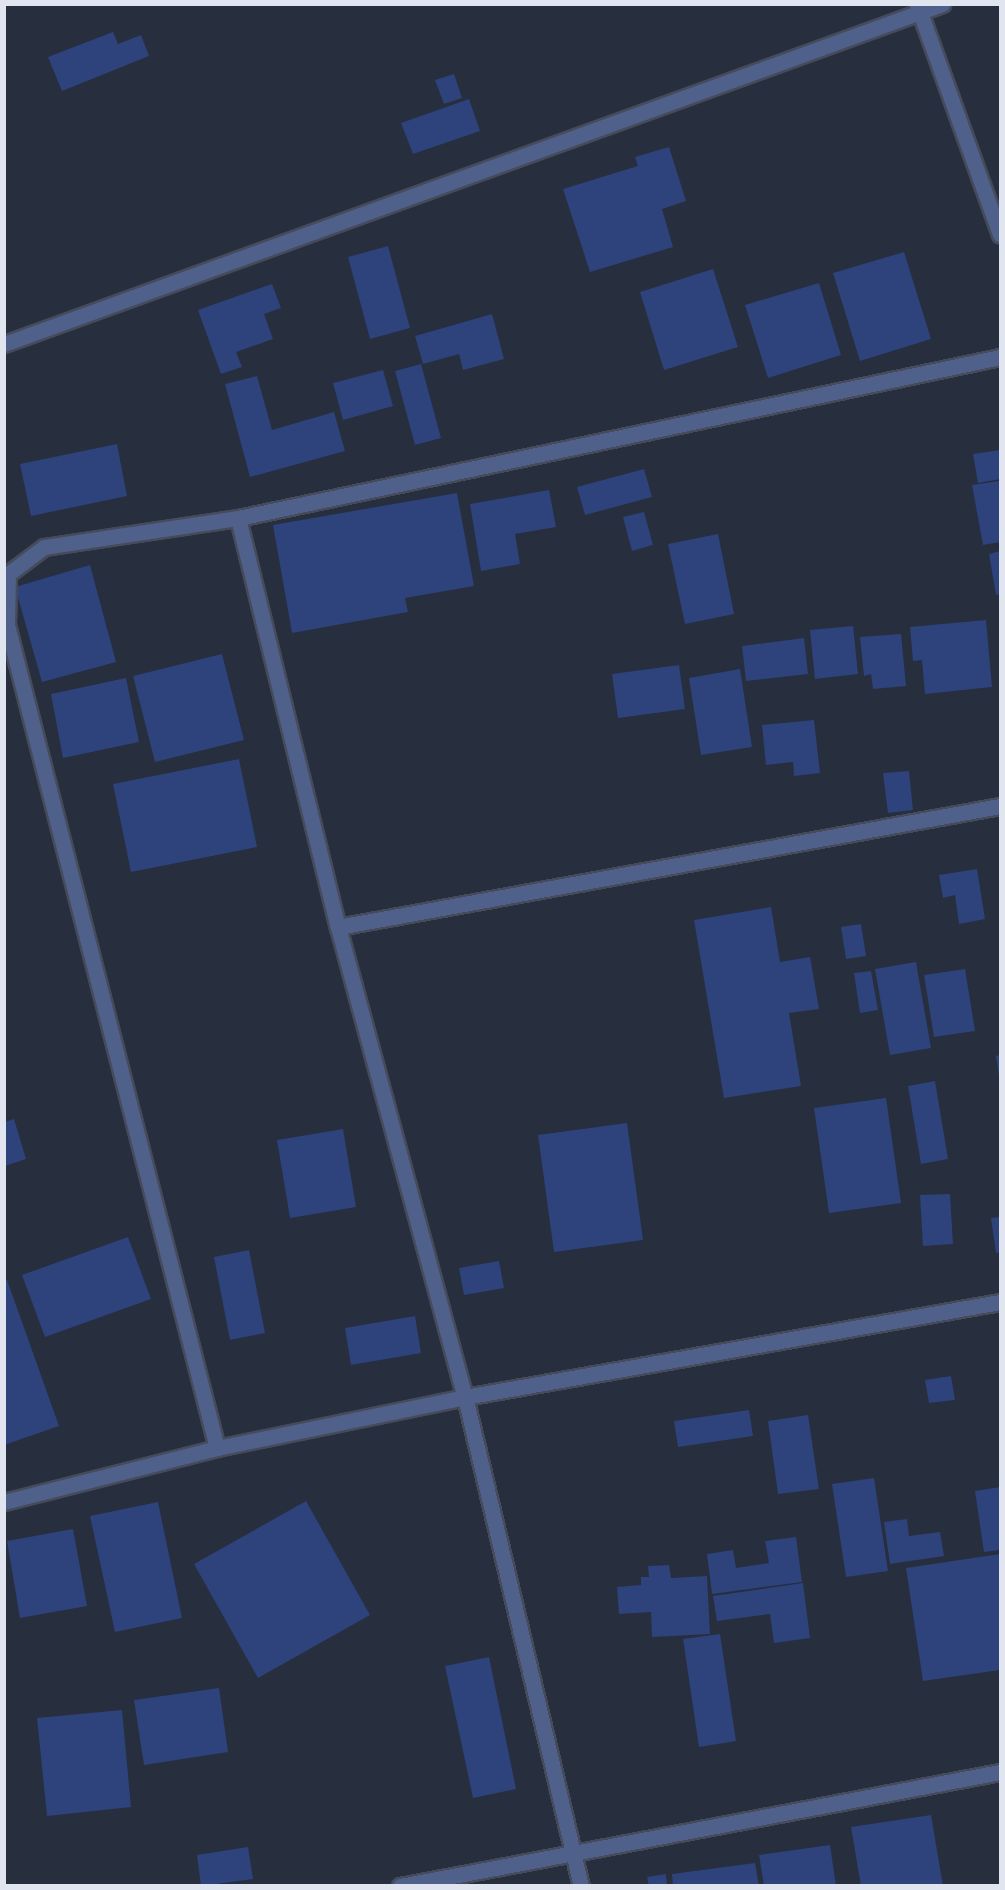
<!DOCTYPE html>
<style>
body{margin:0}
#map{position:relative;width:1005px;height:1890px;overflow:hidden;background:#272e3d;font-family:Signika,sans-serif}
div>[style]{position:absolute}
[style*='--x']{left:calc(var(--x)*1px);top:calc(var(--y)*1px);width:calc(var(--w)*1px);rotate:calc(var(--a)*1deg)}
.building>*{inset:0;background:#2e427c}
.roads{filter:drop-shadow(2px 0 #454b5a) drop-shadow(-2px 0 #454b5a) drop-shadow(0 2px #454b5a) drop-shadow(0 -2px #454b5a)}
.minor>*{height:15px;margin:-7.5px;padding:0 7.5px;transform-origin:7.5px;border-radius:7.5px;background:#4f608b}
span{translate:-50% -50%;white-space:nowrap;text-align:center;line-height:1.15;-webkit-text-stroke:4.5px #13161d;paint-order:stroke}
.frame{position:absolute;inset:0;border:6px solid #e1e5f0;pointer-events:none}
</style>
<div id="map">
<div class="building">
<i style="clip-path:polygon(113px 32px,118px 44px,141px 35px,149px 56px,62px 91px,48px 57px)"></i>
<i style="clip-path:polygon(454px 74px,462px 98px,444px 104px,435px 80px)"></i>
<i style="clip-path:polygon(469px 99px,480px 131px,413px 154px,401px 123px)"></i>
<i style="clip-path:polygon(669px 147px,686px 201px,662px 209px,673px 247px,590px 272px,563px 189px,638px 166px,635px 157px)"></i>
<i style="clip-path:polygon(388px 246px,410px 328px,370px 339px,348px 257px)"></i>
<i style="clip-path:polygon(904px 252px,931px 339px,860px 361px,833px 273px)"></i>
<i style="clip-path:polygon(713px 269px,738px 347px,664px 370px,640px 292px)"></i>
<i style="clip-path:polygon(819px 283px,841px 355px,768px 378px,745px 305px)"></i>
<i style="clip-path:polygon(272px 284px,281px 308px,264px 314px,273px 339px,236px 352px,242px 367px,221px 374px,198px 310px)"></i>
<i style="clip-path:polygon(492px 314px,504px 359px,463px 370px,459px 354px,423px 364px,415px 336px)"></i>
<i style="clip-path:polygon(421px 364px,441px 438px,415px 445px,395px 371px)"></i>
<i style="clip-path:polygon(383px 370px,393px 406px,343px 420px,333px 383px)"></i>
<i style="clip-path:polygon(257px 376px,272px 430px,334px 412px,345px 451px,250px 477px,225px 384px)"></i>
<i style="clip-path:polygon(117px 444px,127px 496px,31px 516px,20px 464px)"></i>
<i style="clip-path:polygon(1000px 450px,1000px 479px,978px 483px,973px 454px)"></i>
<i style="clip-path:polygon(644px 469px,652px 497px,585px 515px,577px 487px)"></i>
<i style="clip-path:polygon(999px 481px,1000px 542px,983px 545px,972px 485px)"></i>
<i style="clip-path:polygon(549px 490px,556px 527px,515px 534px,520px 564px,481px 571px,470px 504px)"></i>
<i style="clip-path:polygon(457px 493px,474px 586px,405px 598px,408px 612px,292px 633px,273px 525px)"></i>
<i style="clip-path:polygon(644px 512px,653px 545px,632px 551px,623px 517px)"></i>
<i style="clip-path:polygon(718px 534px,734px 614px,685px 624px,668px 544px)"></i>
<i style="clip-path:polygon(1000px 551px,1000px 594px,996px 595px,989px 554px)"></i>
<i style="clip-path:polygon(90px 565px,116px 662px,42px 682px,15px 587px)"></i>
<i style="clip-path:polygon(986px 620px,992px 687px,925px 694px,922px 660px,913px 661px,910px 627px)"></i>
<i style="clip-path:polygon(853px 626px,858px 674px,815px 679px,810px 630px)"></i>
<i style="clip-path:polygon(901px 634px,906px 686px,873px 689px,871px 674px,864px 676px,860px 637px)"></i>
<i style="clip-path:polygon(804px 638px,808px 674px,746px 681px,742px 646px)"></i>
<i style="clip-path:polygon(222px 654px,244px 740px,155px 762px,133px 676px)"></i>
<i style="clip-path:polygon(679px 665px,685px 709px,618px 718px,612px 674px)"></i>
<i style="clip-path:polygon(740px 669px,752px 747px,701px 755px,689px 678px)"></i>
<i style="clip-path:polygon(126px 678px,139px 742px,63px 758px,51px 694px)"></i>
<i style="clip-path:polygon(814px 720px,820px 773px,794px 776px,793px 762px,766px 765px,762px 725px)"></i>
<i style="clip-path:polygon(239px 759px,257px 847px,131px 872px,113px 784px)"></i>
<i style="clip-path:polygon(909px 771px,913px 810px,888px 813px,883px 773px)"></i>
<i style="clip-path:polygon(977px 869px,985px 919px,959px 924px,955px 895px,943px 898px,939px 875px)"></i>
<i style="clip-path:polygon(771px 907px,780px 962px,810px 957px,819px 1009px,789px 1013px,801px 1086px,724px 1098px,694px 920px)"></i>
<i style="clip-path:polygon(861px 924px,866px 956px,846px 959px,841px 927px)"></i>
<i style="clip-path:polygon(916px 962px,931px 1048px,890px 1055px,875px 969px)"></i>
<i style="clip-path:polygon(965px 969px,975px 1031px,934px 1037px,924px 975px)"></i>
<i style="clip-path:polygon(871px 971px,878px 1010px,860px 1013px,854px 973px)"></i>
<i style="clip-path:polygon(1000px 1055px,1000px 1076px,999px 1076px,996px 1056px)"></i>
<i style="clip-path:polygon(935px 1081px,948px 1159px,921px 1164px,908px 1086px)"></i>
<i style="clip-path:polygon(886px 1098px,901px 1203px,829px 1213px,814px 1108px)"></i>
<i style="clip-path:polygon(14px 1119px,26px 1159px,5px 1166px,5px 1122px)"></i>
<i style="clip-path:polygon(627px 1123px,643px 1240px,554px 1252px,538px 1135px)"></i>
<i style="clip-path:polygon(343px 1129px,356px 1207px,290px 1218px,277px 1140px)"></i>
<i style="clip-path:polygon(950px 1194px,953px 1244px,923px 1246px,920px 1195px)"></i>
<i style="clip-path:polygon(1000px 1217px,1000px 1252px,996px 1253px,991px 1218px)"></i>
<i style="clip-path:polygon(128px 1237px,151px 1299px,45px 1337px,22px 1275px)"></i>
<i style="clip-path:polygon(249px 1250px,265px 1333px,230px 1340px,214px 1257px)"></i>
<i style="clip-path:polygon(499px 1261px,504px 1288px,464px 1295px,459px 1268px)"></i>
<i style="clip-path:polygon(7px 1280px,59px 1426px,4px 1445px,4px 1281px)"></i>
<i style="clip-path:polygon(415px 1316px,421px 1353px,351px 1365px,345px 1328px)"></i>
<i style="clip-path:polygon(951px 1376px,955px 1400px,929px 1403px,925px 1380px)"></i>
<i style="clip-path:polygon(749px 1410px,753px 1436px,678px 1447px,674px 1421px)"></i>
<i style="clip-path:polygon(808px 1415px,819px 1489px,778px 1494px,768px 1421px)"></i>
<i style="clip-path:polygon(874px 1478px,888px 1571px,846px 1577px,832px 1484px)"></i>
<i style="clip-path:polygon(1000px 1487px,1000px 1550px,984px 1552px,975px 1491px)"></i>
<i style="clip-path:polygon(306px 1501px,370px 1615px,258px 1678px,194px 1564px)"></i>
<i style="clip-path:polygon(158px 1502px,182px 1618px,115px 1632px,90px 1516px)"></i>
<i style="clip-path:polygon(907px 1519px,909px 1536px,940px 1532px,944px 1556px,890px 1564px,884px 1522px)"></i>
<i style="clip-path:polygon(73px 1529px,87px 1606px,20px 1618px,7px 1541px)"></i>
<i style="clip-path:polygon(796px 1537px,802px 1582px,712px 1594px,707px 1554px,733px 1550px,736px 1568px,769px 1563px,765px 1541px)"></i>
<i style="clip-path:polygon(1000px 1554px,1000px 1670px,923px 1681px,906px 1568px)"></i>
<i style="clip-path:polygon(669px 1565px,671px 1578px,707px 1576px,710px 1634px,652px 1637px,651px 1612px,619px 1614px,617px 1587px,641px 1585px,641px 1577px,649px 1577px,648px 1566px)"></i>
<i style="clip-path:polygon(803px 1583px,810px 1638px,774px 1643px,770px 1614px,717px 1621px,713px 1596px)"></i>
<i style="clip-path:polygon(720px 1634px,736px 1741px,699px 1747px,683px 1639px)"></i>
<i style="clip-path:polygon(489px 1657px,516px 1789px,473px 1798px,445px 1666px)"></i>
<i style="clip-path:polygon(219px 1688px,228px 1752px,144px 1765px,134px 1700px)"></i>
<i style="clip-path:polygon(122px 1710px,131px 1807px,47px 1816px,37px 1718px)"></i>
<i style="clip-path:polygon(931px 1815px,943px 1886px,861px 1886px,851px 1827px)"></i>
<i style="clip-path:polygon(830px 1845px,836px 1886px,764px 1886px,759px 1855px)"></i>
<i style="clip-path:polygon(248px 1847px,253px 1879px,201px 1886px,197px 1855px)"></i>
<i style="clip-path:polygon(755px 1863px,759px 1886px,673px 1886px,672px 1874px)"></i>
<i style="clip-path:polygon(666px 1874px,667px 1886px,649px 1886px,647px 1877px)"></i>
</div>
<div class="roads">
<div class="minor">
<i style="--x:917;--y:4;--w:245;--a:70.2"></i>
<i style="--x:4;--y:344;--w:998;--a:-19.92"></i>
<i style="--x:238;--y:518;--w:421;--a:76.3"></i>
<i style="--x:338;--y:927;--w:487;--a:74.9"></i>
<i style="--x:465;--y:1397;--w:503;--a:76.66"></i>
<i style="--x:338;--y:927;--w:673;--a:-10.36"></i>
<i style="--x:217;--y:1448;--w:849;--a:-104.31"></i>
<i style="--x:7;--y:625;--w:51;--a:-88.9"></i>
<i style="--x:8;--y:574;--w:45;--a:-36.9"></i>
<i style="--x:44;--y:547;--w:196;--a:-8.5"></i>
<i style="--x:238;--y:518;--w:779;--a:-11.93"></i>
<i style="--x:4;--y:1502;--w:220;--a:-14.2"></i>
<i style="--x:217;--y:1448;--w:253;--a:-11.6"></i>
<i style="--x:465;--y:1397;--w:543;--a:-10.07"></i>
<i style="--x:400;--y:1886;--w:611;--a:-10.76"></i>
</div>
</div>
<div class="frame"></div>
</div>
